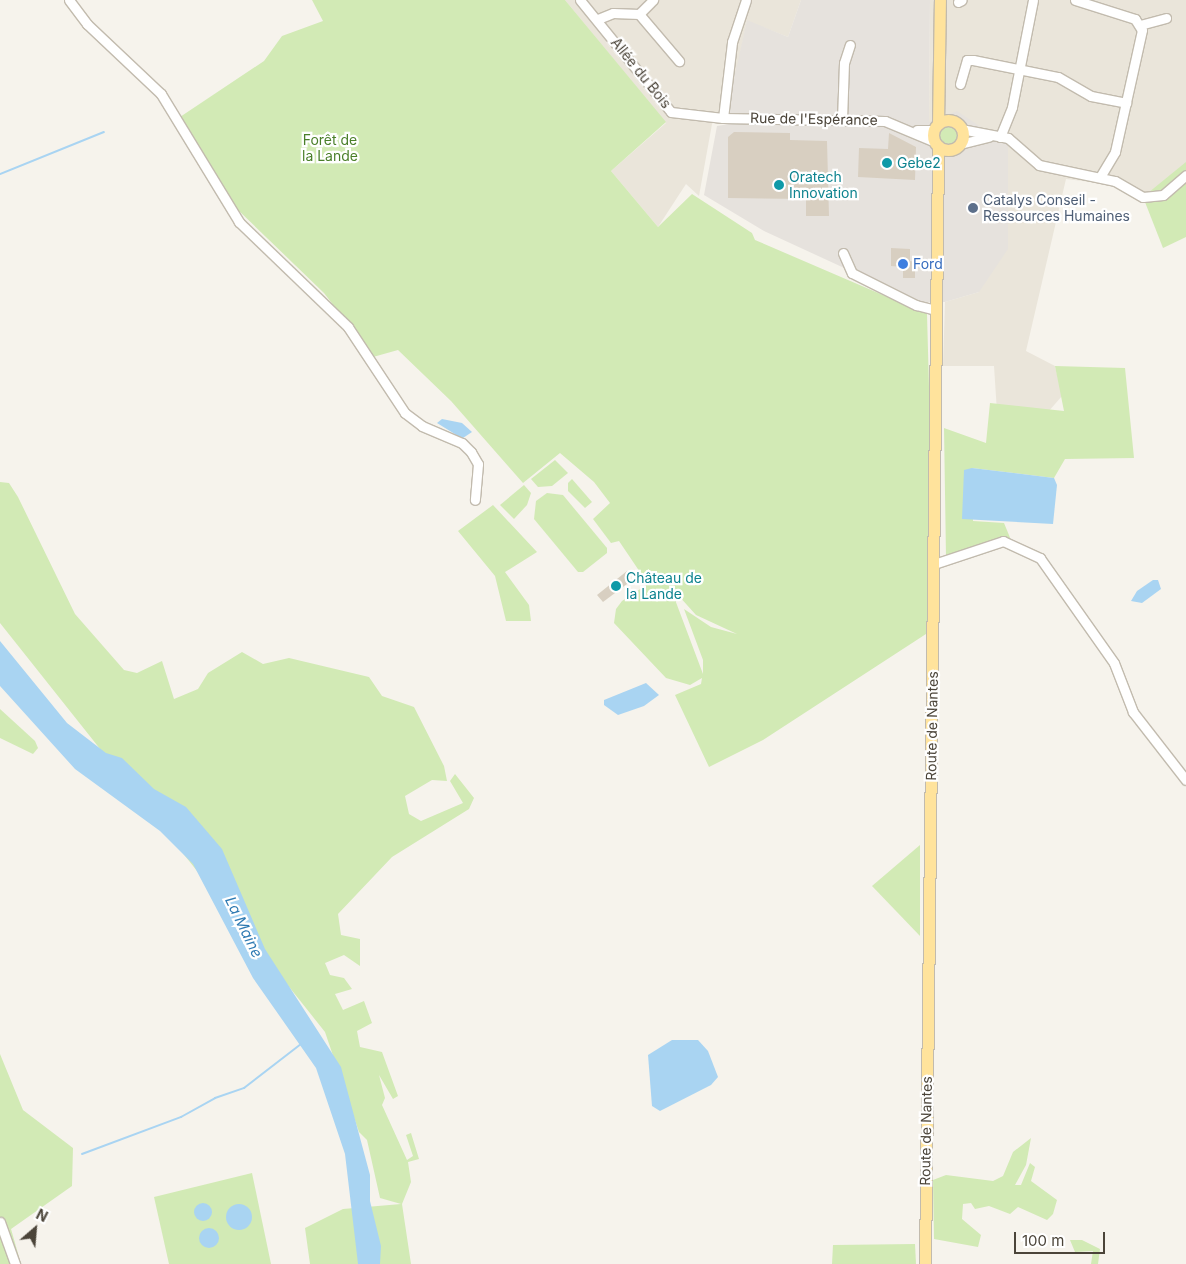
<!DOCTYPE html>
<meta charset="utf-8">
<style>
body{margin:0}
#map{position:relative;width:1186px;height:1264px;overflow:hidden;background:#f6f3ec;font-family:Inter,sans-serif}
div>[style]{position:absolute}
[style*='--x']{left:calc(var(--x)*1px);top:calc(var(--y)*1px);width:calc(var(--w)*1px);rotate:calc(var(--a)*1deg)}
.residential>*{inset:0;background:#eae5da}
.industrial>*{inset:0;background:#e6e2dd}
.green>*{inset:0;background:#d2eab5}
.round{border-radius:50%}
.water>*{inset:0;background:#a9d4f2}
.stream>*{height:2px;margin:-1px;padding:0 1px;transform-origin:1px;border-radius:1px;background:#a9d4f2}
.building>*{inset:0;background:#d8cfc1}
.roads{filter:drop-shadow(1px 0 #c2bbae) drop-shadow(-1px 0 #c2bbae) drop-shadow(0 1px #c2bbae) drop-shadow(0 -1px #c2bbae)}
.minor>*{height:9px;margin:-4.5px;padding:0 4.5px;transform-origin:4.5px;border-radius:4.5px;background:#fff}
.major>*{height:11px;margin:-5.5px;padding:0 5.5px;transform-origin:5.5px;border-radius:5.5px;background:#ffe39c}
.major>.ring{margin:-5.5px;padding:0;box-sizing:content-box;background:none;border:11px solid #ffe39c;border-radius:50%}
.dots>*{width:14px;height:14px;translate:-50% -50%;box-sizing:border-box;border:2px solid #fff;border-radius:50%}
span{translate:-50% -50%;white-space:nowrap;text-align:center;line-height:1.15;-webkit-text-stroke:4.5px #fff;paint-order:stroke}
.street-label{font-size:14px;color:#4b4439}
.park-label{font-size:14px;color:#4a7f2a}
.culture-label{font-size:14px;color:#0d838f}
.left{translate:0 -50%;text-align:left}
.service-label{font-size:14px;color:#4e5e75}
.shop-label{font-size:14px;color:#366cbe}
.water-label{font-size:15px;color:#2e7ab2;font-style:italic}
.north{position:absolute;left:10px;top:1204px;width:50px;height:50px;-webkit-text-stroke:4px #fff;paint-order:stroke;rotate:27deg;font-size:14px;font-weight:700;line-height:20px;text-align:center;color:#4b4439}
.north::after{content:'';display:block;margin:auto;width:18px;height:22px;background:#4b4439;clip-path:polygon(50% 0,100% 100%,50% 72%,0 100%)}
.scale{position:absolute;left:1014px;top:1232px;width:91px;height:22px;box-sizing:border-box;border:2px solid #4b4439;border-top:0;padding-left:6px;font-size:15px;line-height:18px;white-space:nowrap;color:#4b4439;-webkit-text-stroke:4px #fff;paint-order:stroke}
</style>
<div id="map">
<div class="residential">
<i style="clip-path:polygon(565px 0,801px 0,788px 37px,747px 21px,730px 102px,712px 124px,699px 196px,686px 184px,658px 227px,611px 171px,666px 123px)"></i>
<i style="clip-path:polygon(930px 0,1186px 0,1186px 184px,1160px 210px,1116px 185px,1066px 179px,1026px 351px,1055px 366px,1062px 396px,1034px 428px,997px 412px,994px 366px,943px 366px,945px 302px,979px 292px,929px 122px)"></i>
</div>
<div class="industrial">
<i style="clip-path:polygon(801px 0,930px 0,929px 122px,957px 111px,1008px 145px,1008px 249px,979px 292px,945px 302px,918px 302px,764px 231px,704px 195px,717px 126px,729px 124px,730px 97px,747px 20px,788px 37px)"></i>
</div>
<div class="green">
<i style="clip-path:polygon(evenodd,312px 0,565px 0,666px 122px,611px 171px,658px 227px,692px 194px,752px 233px,755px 240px,927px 314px,934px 568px,926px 634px,763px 740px,709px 767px,675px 695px,701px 684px,702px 678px,690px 685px,666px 678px,614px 623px,616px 609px,622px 601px,648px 584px,619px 541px,611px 543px,593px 519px,610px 503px,594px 482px,560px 453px,523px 483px,451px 401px,398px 350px,373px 357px,324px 293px,237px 209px,177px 119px,264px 61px,282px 36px,323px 21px,312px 0,678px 595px,696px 615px,737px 634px,711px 627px,684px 609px,703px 660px,703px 674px,674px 597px,678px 595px)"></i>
<i class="round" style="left:938px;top:125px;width:20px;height:20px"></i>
<i style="clip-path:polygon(1186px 162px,1186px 237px,1163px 248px,1143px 197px)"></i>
<i style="clip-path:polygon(1055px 366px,1125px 368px,1134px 458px,1065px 459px,1054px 478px,972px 468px,973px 521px,1004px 523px,1011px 540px,997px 539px,946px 557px,944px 428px,986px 443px,990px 403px,1064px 411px)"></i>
<i style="clip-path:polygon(555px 460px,568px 473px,552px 486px,538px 487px,531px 479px)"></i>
<i style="clip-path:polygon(572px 479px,592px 502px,585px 508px,568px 491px,568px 483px)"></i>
<i style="clip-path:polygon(0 482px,9px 483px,18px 497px,75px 614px,124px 670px,137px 673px,162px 661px,174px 699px,198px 689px,208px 673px,242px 652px,263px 664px,289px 658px,369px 677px,382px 696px,414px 707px,444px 766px,447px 781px,432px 780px,405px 796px,409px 814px,421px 821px,463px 803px,450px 781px,455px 774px,474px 798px,469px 809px,392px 857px,338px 914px,341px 935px,360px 939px,360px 966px,344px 955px,325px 963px,330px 975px,344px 978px,352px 989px,335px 994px,343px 1010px,364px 1001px,372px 1023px,357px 1031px,360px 1047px,382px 1052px,398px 1096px,393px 1099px,379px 1075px,385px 1098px,382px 1105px,407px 1160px,413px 1156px,406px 1135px,411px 1133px,419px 1159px,408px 1162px,411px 1182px,402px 1204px,411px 1264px,310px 1264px,305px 1228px,343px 1209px,401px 1204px,380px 1198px,367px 1140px,359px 1132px,325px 1032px,0 623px)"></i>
<i style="clip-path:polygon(524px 485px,531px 493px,527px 505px,514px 519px,500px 505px)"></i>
<i style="clip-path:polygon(547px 493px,563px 495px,607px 548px,607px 553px,583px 572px,578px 572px,534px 519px,536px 501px)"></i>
<i style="clip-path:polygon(493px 505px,537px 552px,505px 572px,529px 605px,531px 621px,506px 621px,495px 576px,458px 531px)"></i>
<i style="clip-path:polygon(0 709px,35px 741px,38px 748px,33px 754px,0 738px)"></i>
<i style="clip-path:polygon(920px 845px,920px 936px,872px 886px)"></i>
<i style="clip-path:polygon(0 1054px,23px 1110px,73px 1148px,72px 1186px,11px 1229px,21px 1264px,0 1264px)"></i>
<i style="clip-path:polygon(1031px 1138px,1026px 1165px,1015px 1185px,1021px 1185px,1030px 1163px,1035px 1167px,1031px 1181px,1057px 1200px,1053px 1214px,1047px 1220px,1018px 1207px,1010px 1214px,989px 1206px,975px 1209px,971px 1203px,963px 1204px,962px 1219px,981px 1235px,978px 1247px,934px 1239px,933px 1180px,946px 1175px,993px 1181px,1003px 1176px,1013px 1152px)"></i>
<i style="clip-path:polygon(252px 1173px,271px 1264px,169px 1264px,154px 1197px)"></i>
<i style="clip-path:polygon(1070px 1240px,1082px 1240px,1100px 1249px,1098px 1264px,1091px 1264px,1093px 1251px,1075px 1252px)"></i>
<i style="clip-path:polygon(915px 1244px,916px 1264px,832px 1264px,833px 1245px)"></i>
</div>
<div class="water">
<i style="clip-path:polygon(442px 419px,462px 423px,472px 432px,463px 438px,458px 436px,437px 423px)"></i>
<i style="clip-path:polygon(972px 468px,1054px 478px,1057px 485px,1053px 524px,962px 519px,964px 470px)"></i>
<i style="clip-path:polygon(1153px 580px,1158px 580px,1161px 589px,1142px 603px,1131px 601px,1137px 591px)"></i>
<i style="clip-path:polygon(0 641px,67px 723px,106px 753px,122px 758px,154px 789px,186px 807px,222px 849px,265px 949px,341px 1067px,370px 1175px,370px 1201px,381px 1246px,380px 1264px,358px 1264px,345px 1154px,316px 1068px,253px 978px,193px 864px,160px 831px,75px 769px,0 686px)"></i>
<i style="clip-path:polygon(646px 683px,659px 695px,644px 706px,618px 715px,604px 705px,604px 700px)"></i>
<i style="clip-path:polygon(672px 1040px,698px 1040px,708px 1051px,718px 1077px,711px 1085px,660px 1111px,652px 1106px,648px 1055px)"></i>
<i class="round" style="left:194px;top:1203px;width:18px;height:18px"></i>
<i class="round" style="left:226px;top:1204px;width:26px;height:26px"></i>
<i class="round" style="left:199px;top:1228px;width:20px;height:20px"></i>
</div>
<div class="stream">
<i style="--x:0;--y:174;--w:112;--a:-22"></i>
<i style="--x:82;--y:1154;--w:106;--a:-20.5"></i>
<i style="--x:181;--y:1117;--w:39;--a:-29"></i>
<i style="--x:215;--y:1098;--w:31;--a:-19"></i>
<i style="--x:244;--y:1088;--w:72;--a:-37.7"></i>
</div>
<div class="building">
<i style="clip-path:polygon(734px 132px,790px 133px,790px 140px,827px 141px,829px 216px,806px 216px,806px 199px,728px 198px,728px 137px)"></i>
<i style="clip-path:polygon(889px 133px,916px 147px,915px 180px,858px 177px,859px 148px,888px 149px)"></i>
<i style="clip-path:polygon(891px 248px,910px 249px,910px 261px,915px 262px,915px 278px,903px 278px,903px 267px,891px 266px)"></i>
<i style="clip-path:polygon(627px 571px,631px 581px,603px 602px,597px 595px)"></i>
</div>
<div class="roads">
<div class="minor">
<i style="--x:69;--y:0;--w:30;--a:53"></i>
<i style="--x:87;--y:24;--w:102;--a:43.4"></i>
<i style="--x:161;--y:94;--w:150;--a:58.6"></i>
<i style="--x:239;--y:222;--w:151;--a:43.9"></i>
<i style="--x:348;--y:327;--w:103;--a:56.5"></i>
<i style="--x:405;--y:413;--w:21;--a:37"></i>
<i style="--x:422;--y:426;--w:43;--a:23"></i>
<i style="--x:462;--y:443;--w:13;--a:45"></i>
<i style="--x:471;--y:452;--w:14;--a:60"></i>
<i style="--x:478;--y:464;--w:36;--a:95"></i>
<i style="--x:580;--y:0;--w:144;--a:50.9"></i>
<i style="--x:671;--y:112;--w:52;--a:6.6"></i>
<i style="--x:723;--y:118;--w:162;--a:1.1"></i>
<i style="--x:885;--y:121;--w:54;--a:22.8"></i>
<i style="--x:1075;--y:0;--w:63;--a:17.6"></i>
<i style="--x:1135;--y:19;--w:13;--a:58"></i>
<i style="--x:1142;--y:30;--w:125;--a:102.5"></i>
<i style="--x:1115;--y:152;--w:29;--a:121"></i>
<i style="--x:958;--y:2;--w:4;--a:-27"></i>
<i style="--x:639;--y:14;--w:62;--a:49.6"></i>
<i style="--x:598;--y:19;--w:16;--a:-22"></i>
<i style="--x:613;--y:13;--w:26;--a:2"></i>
<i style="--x:639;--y:14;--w:20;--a:-45"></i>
<i style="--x:1140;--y:25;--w:27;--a:-15"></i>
<i style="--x:960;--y:84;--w:25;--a:-74"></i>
<i style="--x:967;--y:60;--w:6;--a:0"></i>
<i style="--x:973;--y:60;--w:87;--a:11.3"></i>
<i style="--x:1058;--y:77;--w:38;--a:30"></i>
<i style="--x:1091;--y:96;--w:36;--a:11"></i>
<i style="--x:723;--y:118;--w:77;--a:-83.2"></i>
<i style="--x:732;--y:42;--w:44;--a:-71.6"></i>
<i style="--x:842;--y:120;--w:57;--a:-88"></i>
<i style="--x:844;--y:63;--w:19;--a:-72"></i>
<i style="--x:961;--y:129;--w:48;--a:10.8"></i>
<i style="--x:1008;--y:138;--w:41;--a:41.1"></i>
<i style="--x:1039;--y:165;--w:78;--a:11.9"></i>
<i style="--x:1115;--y:181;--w:32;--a:30"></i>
<i style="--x:1143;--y:197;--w:20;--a:-6"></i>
<i style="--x:1163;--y:195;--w:30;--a:-41"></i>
<i style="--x:917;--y:130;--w:17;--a:0"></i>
<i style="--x:1000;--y:137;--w:32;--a:-68"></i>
<i style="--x:1012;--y:107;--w:109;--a:-78.9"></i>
<i style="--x:960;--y:144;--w:30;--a:-14"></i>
<i style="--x:843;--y:253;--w:22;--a:66"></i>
<i style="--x:852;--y:273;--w:72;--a:26.6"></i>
<i style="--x:916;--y:305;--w:21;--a:14"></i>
<i style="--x:934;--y:564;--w:73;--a:-18.4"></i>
<i style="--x:1003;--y:541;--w:41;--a:24.7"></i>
<i style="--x:1040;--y:558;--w:128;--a:54.8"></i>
<i style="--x:1114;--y:663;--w:53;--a:68.8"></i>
<i style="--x:1133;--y:712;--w:86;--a:52.1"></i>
<i style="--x:0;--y:1222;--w:45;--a:70.3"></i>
</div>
<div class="major">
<i class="ring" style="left:933px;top:120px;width:19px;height:19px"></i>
<i style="--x:938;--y:124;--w:124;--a:-89.1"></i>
<i style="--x:925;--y:1264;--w:1118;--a:-89.33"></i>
</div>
</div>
<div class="dots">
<i style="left:887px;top:163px;background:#0f9aa8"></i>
<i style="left:779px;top:185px;background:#0f9aa8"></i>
<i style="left:973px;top:208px;background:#5c6f8a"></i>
<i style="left:903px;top:264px;background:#3f7fe0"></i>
<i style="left:616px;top:586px;background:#0f9aa8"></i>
</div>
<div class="street-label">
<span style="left:641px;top:73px;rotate:51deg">Allée du Bois</span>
<span style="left:814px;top:119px;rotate:1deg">Rue de l'Espérance</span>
<span style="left:932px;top:726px;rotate:-89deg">Route de Nantes</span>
<span style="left:926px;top:1131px;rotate:-89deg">Route de Nantes</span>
</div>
<div class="park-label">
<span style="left:330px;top:148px">Forêt de<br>la Lande</span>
</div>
<div class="culture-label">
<span class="left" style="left:897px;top:163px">Gebe2</span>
<span class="left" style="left:789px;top:185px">Oratech<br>Innovation</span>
<span class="left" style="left:626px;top:586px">Château de<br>la Lande</span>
</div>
<div class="service-label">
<span class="left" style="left:983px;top:208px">Catalys Conseil -<br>Ressources Humaines</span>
</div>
<div class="shop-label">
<span class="left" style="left:913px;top:264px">Ford</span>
</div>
<div class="water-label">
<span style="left:244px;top:927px;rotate:64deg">La Maine</span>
</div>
<div class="north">N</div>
<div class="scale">100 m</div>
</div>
